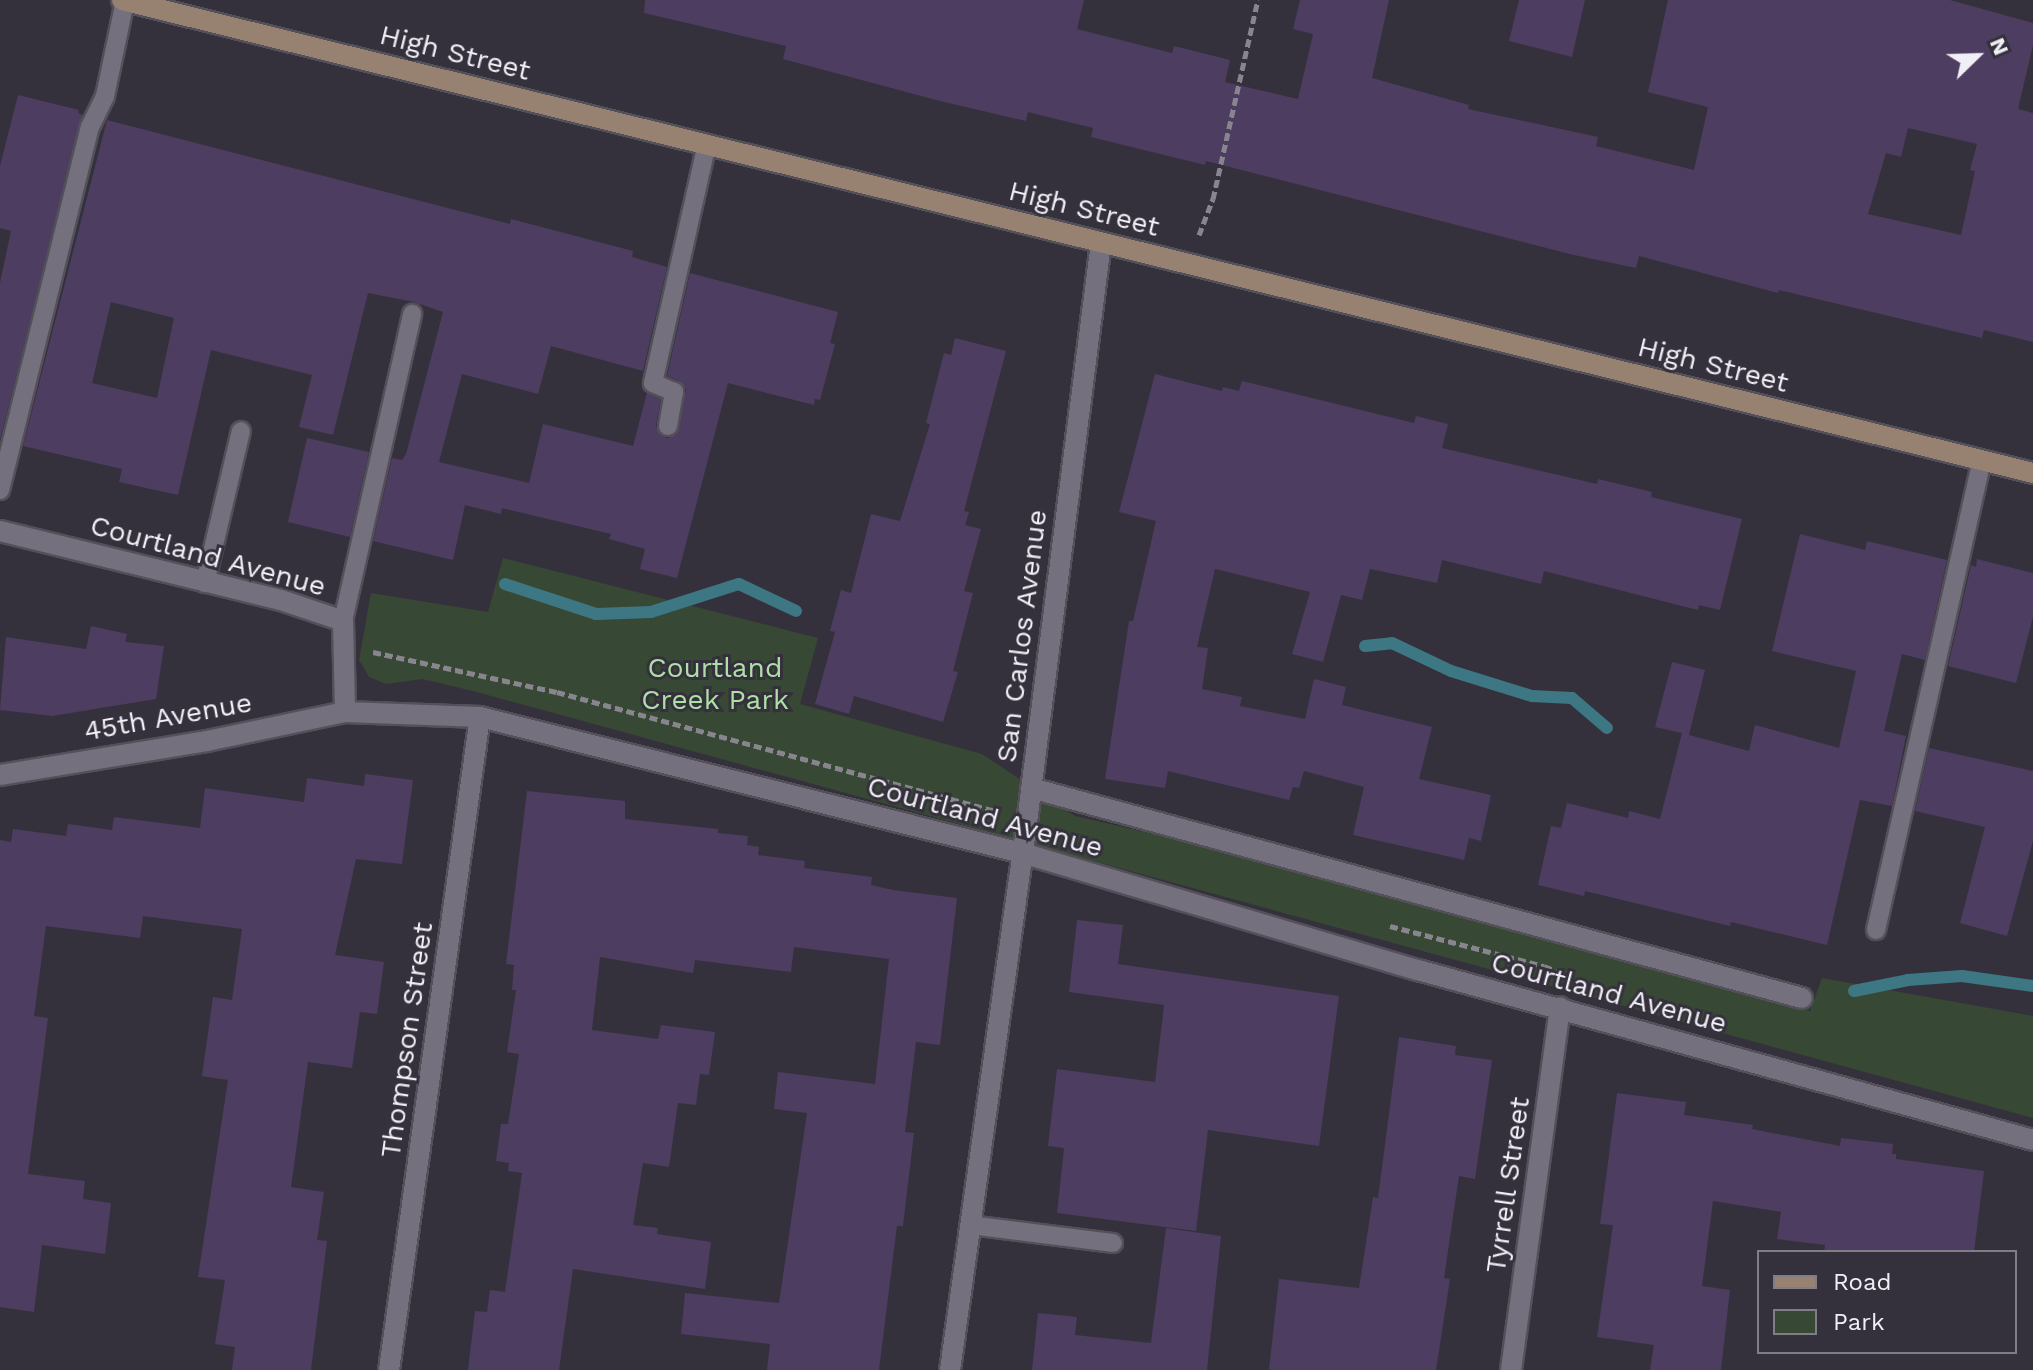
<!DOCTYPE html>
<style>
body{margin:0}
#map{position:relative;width:2033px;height:1370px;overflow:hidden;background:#35313c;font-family:"Work Sans",sans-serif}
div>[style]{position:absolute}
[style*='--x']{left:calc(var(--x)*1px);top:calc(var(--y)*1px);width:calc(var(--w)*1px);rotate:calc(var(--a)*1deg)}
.green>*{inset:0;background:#374835}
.stream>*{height:12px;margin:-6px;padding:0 6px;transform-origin:6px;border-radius:6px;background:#3d7783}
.building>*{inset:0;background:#4c3d61}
.path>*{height:5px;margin-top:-2.5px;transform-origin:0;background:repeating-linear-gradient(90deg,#88858e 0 8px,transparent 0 12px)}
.roads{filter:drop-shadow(2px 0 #54505a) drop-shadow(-2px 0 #54505a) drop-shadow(0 2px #54505a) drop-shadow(0 -2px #54505a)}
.lane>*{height:18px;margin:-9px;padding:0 9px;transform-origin:9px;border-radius:9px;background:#75707d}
.street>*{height:20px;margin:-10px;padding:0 10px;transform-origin:10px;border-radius:10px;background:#75707d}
.secondary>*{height:20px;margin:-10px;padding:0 10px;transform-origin:10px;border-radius:10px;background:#978171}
span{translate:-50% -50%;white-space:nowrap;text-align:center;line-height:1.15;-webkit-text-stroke:6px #35313c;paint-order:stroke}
.street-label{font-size:28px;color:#f1eff6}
.park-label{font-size:28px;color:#addfa6}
.legend{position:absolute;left:1757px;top:1250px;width:260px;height:104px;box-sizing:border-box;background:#35313c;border:2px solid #807d86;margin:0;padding:10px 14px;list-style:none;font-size:24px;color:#f1eff6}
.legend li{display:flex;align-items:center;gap:16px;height:40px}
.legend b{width:40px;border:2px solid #807d86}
.north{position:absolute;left:1937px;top:16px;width:80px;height:80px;-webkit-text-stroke:6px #35313c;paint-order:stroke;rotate:67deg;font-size:22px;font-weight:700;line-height:32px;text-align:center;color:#f1eff6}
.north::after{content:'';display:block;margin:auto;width:28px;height:36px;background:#f1eff6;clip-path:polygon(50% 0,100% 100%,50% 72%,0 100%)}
</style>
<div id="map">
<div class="green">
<i style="clip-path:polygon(503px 558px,818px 638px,800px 704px,982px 754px,1075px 816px,1193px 843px,1810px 1011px,1822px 978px,2033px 1016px,2033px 1118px,473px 691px,422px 679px,386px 684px,369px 677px,359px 660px,371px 593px,488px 612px)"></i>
</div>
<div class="stream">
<i style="--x:505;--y:584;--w:96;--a:18.2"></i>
<i style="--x:596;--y:614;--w:55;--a:-2.1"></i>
<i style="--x:651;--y:612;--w:92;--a:-17.7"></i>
<i style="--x:739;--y:584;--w:63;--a:25.3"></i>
<i style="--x:1365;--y:646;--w:27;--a:-6"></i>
<i style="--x:1392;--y:643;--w:65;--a:25.4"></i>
<i style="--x:1451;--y:671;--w:85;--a:17.2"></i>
<i style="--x:1532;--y:696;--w:40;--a:2.9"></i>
<i style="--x:1572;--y:698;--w:46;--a:40.6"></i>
<i style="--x:1854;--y:991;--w:55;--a:-11.5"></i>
<i style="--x:1908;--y:980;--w:54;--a:-4.2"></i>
<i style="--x:1962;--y:976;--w:72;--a:8"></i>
</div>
<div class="building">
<i style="clip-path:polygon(evenodd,645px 0,1084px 0,1077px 29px,1172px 53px,1174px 46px,1230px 60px,1225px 82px,1298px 99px,1313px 34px,1293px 29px,1300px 0,1389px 0,1372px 78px,1469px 105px,1468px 109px,1598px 137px,1596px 146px,1694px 170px,1708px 107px,1648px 92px,1668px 0,1950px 0,2033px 23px,2033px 45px,2018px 109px,2033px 113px,2033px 342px,1984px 330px,1982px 338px,1779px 290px,1778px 293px,1639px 256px,1636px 268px,1574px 255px,1206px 161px,1205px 165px,1091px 137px,1093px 128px,1028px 112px,1026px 121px,940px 101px,783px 59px,786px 46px,644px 13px,645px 0,1908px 128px,1977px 144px,1970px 170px,1975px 171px,1961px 235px,1868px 214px,1886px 153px,1901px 157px,1908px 128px)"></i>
<i style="clip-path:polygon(1519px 0,1585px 0,1572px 57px,1509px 41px)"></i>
<i style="clip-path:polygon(18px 95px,79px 110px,78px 113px,83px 115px,0 440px,0 283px,11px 231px,0 228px,0 166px)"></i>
<i style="clip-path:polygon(evenodd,107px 120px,510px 224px,511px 219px,633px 251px,632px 257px,667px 267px,643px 371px,551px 346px,538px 394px,462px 374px,439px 462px,529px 483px,543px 424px,633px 446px,647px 393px,661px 399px,656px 425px,660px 435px,667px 438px,677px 434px,686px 389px,679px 381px,667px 376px,690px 273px,838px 312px,830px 343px,835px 344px,820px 400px,815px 399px,814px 405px,728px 383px,677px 578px,640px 569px,645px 549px,609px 539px,611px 534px,502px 508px,501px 514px,465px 505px,453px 560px,373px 541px,392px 458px,402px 460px,406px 454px,443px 312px,414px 302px,368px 293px,333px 435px,299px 427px,312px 375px,211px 350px,178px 495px,119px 482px,122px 469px,23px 446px,107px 120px,111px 302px,174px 318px,157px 398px,92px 383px,111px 302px)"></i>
<i style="clip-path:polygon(955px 338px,1006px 351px,964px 511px,969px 512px,965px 525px,981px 529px,964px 591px,973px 593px,953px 671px,958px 672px,943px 722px,854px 696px,849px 714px,815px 704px,835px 632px,830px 631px,841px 590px,851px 593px,871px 514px,900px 521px,930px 424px,926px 423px,944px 353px,951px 355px)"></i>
<i style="clip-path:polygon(1155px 374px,1222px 391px,1223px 387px,1239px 391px,1242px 381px,1414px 423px,1416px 416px,1448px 424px,1442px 448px,1597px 484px,1598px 479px,1652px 492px,1651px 497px,1742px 519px,1720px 610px,1699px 605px,1698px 610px,1544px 571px,1541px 584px,1442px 560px,1437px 583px,1370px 569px,1362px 600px,1341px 595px,1323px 662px,1292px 654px,1310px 592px,1215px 569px,1197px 647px,1208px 648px,1202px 689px,1242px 697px,1240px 706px,1305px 719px,1314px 679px,1346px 687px,1342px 705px,1432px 727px,1419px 779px,1491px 795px,1481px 841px,1469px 838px,1464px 860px,1353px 835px,1364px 787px,1304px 771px,1299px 788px,1293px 787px,1289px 800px,1168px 771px,1165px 788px,1105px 779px,1129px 621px,1133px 621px,1156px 521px,1119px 512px)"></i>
<i style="clip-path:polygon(307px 438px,369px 452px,350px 537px,288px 522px)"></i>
<i style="clip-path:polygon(1800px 534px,1865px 550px,1867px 541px,1947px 560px,1925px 660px,1902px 654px,1884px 731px,1906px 736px,1892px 806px,1860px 800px,1827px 945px,1731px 922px,1730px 926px,1585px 891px,1584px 896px,1538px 885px,1551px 826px,1561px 828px,1567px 803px,1628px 818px,1629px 811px,1660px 819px,1682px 733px,1655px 727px,1672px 662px,1705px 670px,1689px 735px,1749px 751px,1755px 725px,1839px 748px,1856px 671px,1772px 651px)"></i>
<i style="clip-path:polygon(1977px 559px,2033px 573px,2033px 617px,2016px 683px,1948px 666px,1971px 565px,1976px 567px)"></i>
<i style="clip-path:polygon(91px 626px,127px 634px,125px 642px,164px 646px,156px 699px,52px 716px,0 710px,6px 637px,86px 649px)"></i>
<i style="clip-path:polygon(1929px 748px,2033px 771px,2033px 841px,2007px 936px,1960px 923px,1985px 827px,1915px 811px)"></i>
<i style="clip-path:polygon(365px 774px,413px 780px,402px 864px,356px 859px,335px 955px,384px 962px,377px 1014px,360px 1012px,352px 1068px,308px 1062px,291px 1187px,324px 1192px,317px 1240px,327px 1241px,311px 1370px,232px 1370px,235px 1347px,215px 1344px,225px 1280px,198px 1277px,228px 1080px,202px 1076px,213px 997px,232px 1000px,242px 929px,143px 916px,140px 938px,46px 926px,34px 1016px,48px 1018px,28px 1174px,85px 1181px,83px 1199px,111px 1203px,105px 1254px,42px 1245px,34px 1312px,0 1307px,0 840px,11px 842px,13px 829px,66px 836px,68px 824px,112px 830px,114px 817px,200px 828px,205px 788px,304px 802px,307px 778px,364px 786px)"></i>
<i style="clip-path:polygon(527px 791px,625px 801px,625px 819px,718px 829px,718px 833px,748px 836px,747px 845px,759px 847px,758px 855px,805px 861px,804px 868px,872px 877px,871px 885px,893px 890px,957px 898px,940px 1045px,916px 1042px,905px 1132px,914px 1133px,903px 1226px,897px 1226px,879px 1370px,767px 1370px,770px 1344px,681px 1334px,685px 1293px,779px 1303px,807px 1113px,774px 1109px,778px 1072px,875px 1084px,889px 959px,794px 947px,791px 972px,695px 960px,693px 973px,600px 957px,592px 1030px,658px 1039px,661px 1025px,715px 1032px,709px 1075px,700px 1074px,696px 1105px,678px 1103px,669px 1167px,643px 1163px,633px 1225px,658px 1228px,657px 1234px,711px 1242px,705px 1289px,573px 1269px,559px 1370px,468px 1370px,475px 1311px,487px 1312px,490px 1290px,505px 1292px,522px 1173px,508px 1171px,509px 1163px,496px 1161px,501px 1124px,508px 1124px,519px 1054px,507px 1052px,516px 990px,512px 990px,514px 965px,506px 964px)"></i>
<i style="clip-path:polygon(1077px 920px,1123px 925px,1118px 964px,1339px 996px,1319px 1146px,1208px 1130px,1196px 1231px,1057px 1213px,1064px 1148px,1048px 1146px,1057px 1069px,1155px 1082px,1164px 1005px,1069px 992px)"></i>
<i style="clip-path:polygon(1399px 1037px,1456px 1046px,1455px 1055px,1492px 1060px,1475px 1179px,1459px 1176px,1444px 1278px,1450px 1279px,1436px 1370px,1269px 1370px,1279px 1279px,1359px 1288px,1373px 1197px,1378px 1198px)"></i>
<i style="clip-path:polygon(1617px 1093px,1686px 1102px,1684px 1115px,1753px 1125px,1752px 1129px,1840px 1146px,1841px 1138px,1893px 1144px,1892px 1154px,1896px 1154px,1896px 1159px,1984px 1171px,1974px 1252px,1824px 1252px,1825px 1245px,1777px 1239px,1781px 1212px,1713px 1201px,1702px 1286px,1730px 1290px,1721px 1370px,1650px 1370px,1654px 1345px,1597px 1337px,1613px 1225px,1600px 1224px)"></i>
<i style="clip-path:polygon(1166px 1228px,1221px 1236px,1207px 1370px,1032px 1370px,1038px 1313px,1077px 1317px,1075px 1335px,1151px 1343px)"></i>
</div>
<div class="path">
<i style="--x:1199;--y:235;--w:39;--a:-69"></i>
<i style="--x:1213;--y:199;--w:204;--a:-77.3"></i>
<i style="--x:373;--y:652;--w:188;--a:12.3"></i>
<i style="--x:557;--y:692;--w:453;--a:15.2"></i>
<i style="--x:1390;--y:926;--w:159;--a:14.6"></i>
<i style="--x:1544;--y:966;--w:27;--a:22"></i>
</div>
<div class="roads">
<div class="lane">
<i style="--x:668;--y:426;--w:35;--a:-80"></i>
<i style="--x:674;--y:392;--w:23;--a:-157"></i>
<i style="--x:653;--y:383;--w:245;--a:-77.3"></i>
<i style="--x:0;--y:490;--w:374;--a:-76.1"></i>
<i style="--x:90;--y:127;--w:34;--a:-64"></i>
<i style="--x:105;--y:96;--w:97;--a:-78.1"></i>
<i style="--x:205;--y:583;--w:156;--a:-76.7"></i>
<i style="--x:343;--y:621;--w:315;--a:-77.3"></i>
<i style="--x:1876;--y:930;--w:482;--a:-77.3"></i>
<i style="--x:970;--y:1225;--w:144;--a:7.2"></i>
</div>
<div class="street">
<i style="--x:0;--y:531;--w:289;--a:13.8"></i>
<i style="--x:281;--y:600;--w:65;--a:18.7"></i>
<i style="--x:343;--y:621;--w:91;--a:88.7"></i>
<i style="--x:0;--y:775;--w:210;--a:-9.3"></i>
<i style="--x:207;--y:741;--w:141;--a:-11.9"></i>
<i style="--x:345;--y:712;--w:135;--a:2.1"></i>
<i style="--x:480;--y:717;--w:559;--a:14.09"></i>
<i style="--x:1022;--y:853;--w:413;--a:16.5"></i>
<i style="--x:1418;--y:970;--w:638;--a:15.45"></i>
<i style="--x:1031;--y:788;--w:799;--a:15.24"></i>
<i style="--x:389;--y:1370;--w:659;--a:-82.07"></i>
<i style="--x:950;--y:1370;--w:553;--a:-82"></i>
<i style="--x:1027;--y:822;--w:584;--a:-82.72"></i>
<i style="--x:1511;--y:1370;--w:366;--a:-82.3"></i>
</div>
<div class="secondary">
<i style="--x:122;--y:0;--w:1969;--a:13.9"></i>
</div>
</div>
<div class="street-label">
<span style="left:455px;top:53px;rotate:14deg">High Street</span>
<span style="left:1084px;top:209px;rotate:14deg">High Street</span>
<span style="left:1713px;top:365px;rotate:14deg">High Street</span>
<span style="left:208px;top:556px;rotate:15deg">Courtland Avenue</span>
<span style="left:1022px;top:636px;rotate:-83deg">San Carlos Avenue</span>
<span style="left:168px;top:717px;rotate:-10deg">45th Avenue</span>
<span style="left:985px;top:817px;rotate:15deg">Courtland Avenue</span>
<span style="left:1609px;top:993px;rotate:15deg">Courtland Avenue</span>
<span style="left:407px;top:1040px;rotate:-82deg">Thompson Street</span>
<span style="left:1508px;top:1185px;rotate:-82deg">Tyrrell Street</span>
</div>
<div class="park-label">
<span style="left:715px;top:684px">Courtland<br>Creek Park</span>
</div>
<ul class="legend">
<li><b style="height:10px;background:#978171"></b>Road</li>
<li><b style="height:22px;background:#374835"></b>Park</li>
</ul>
<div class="north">N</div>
</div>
